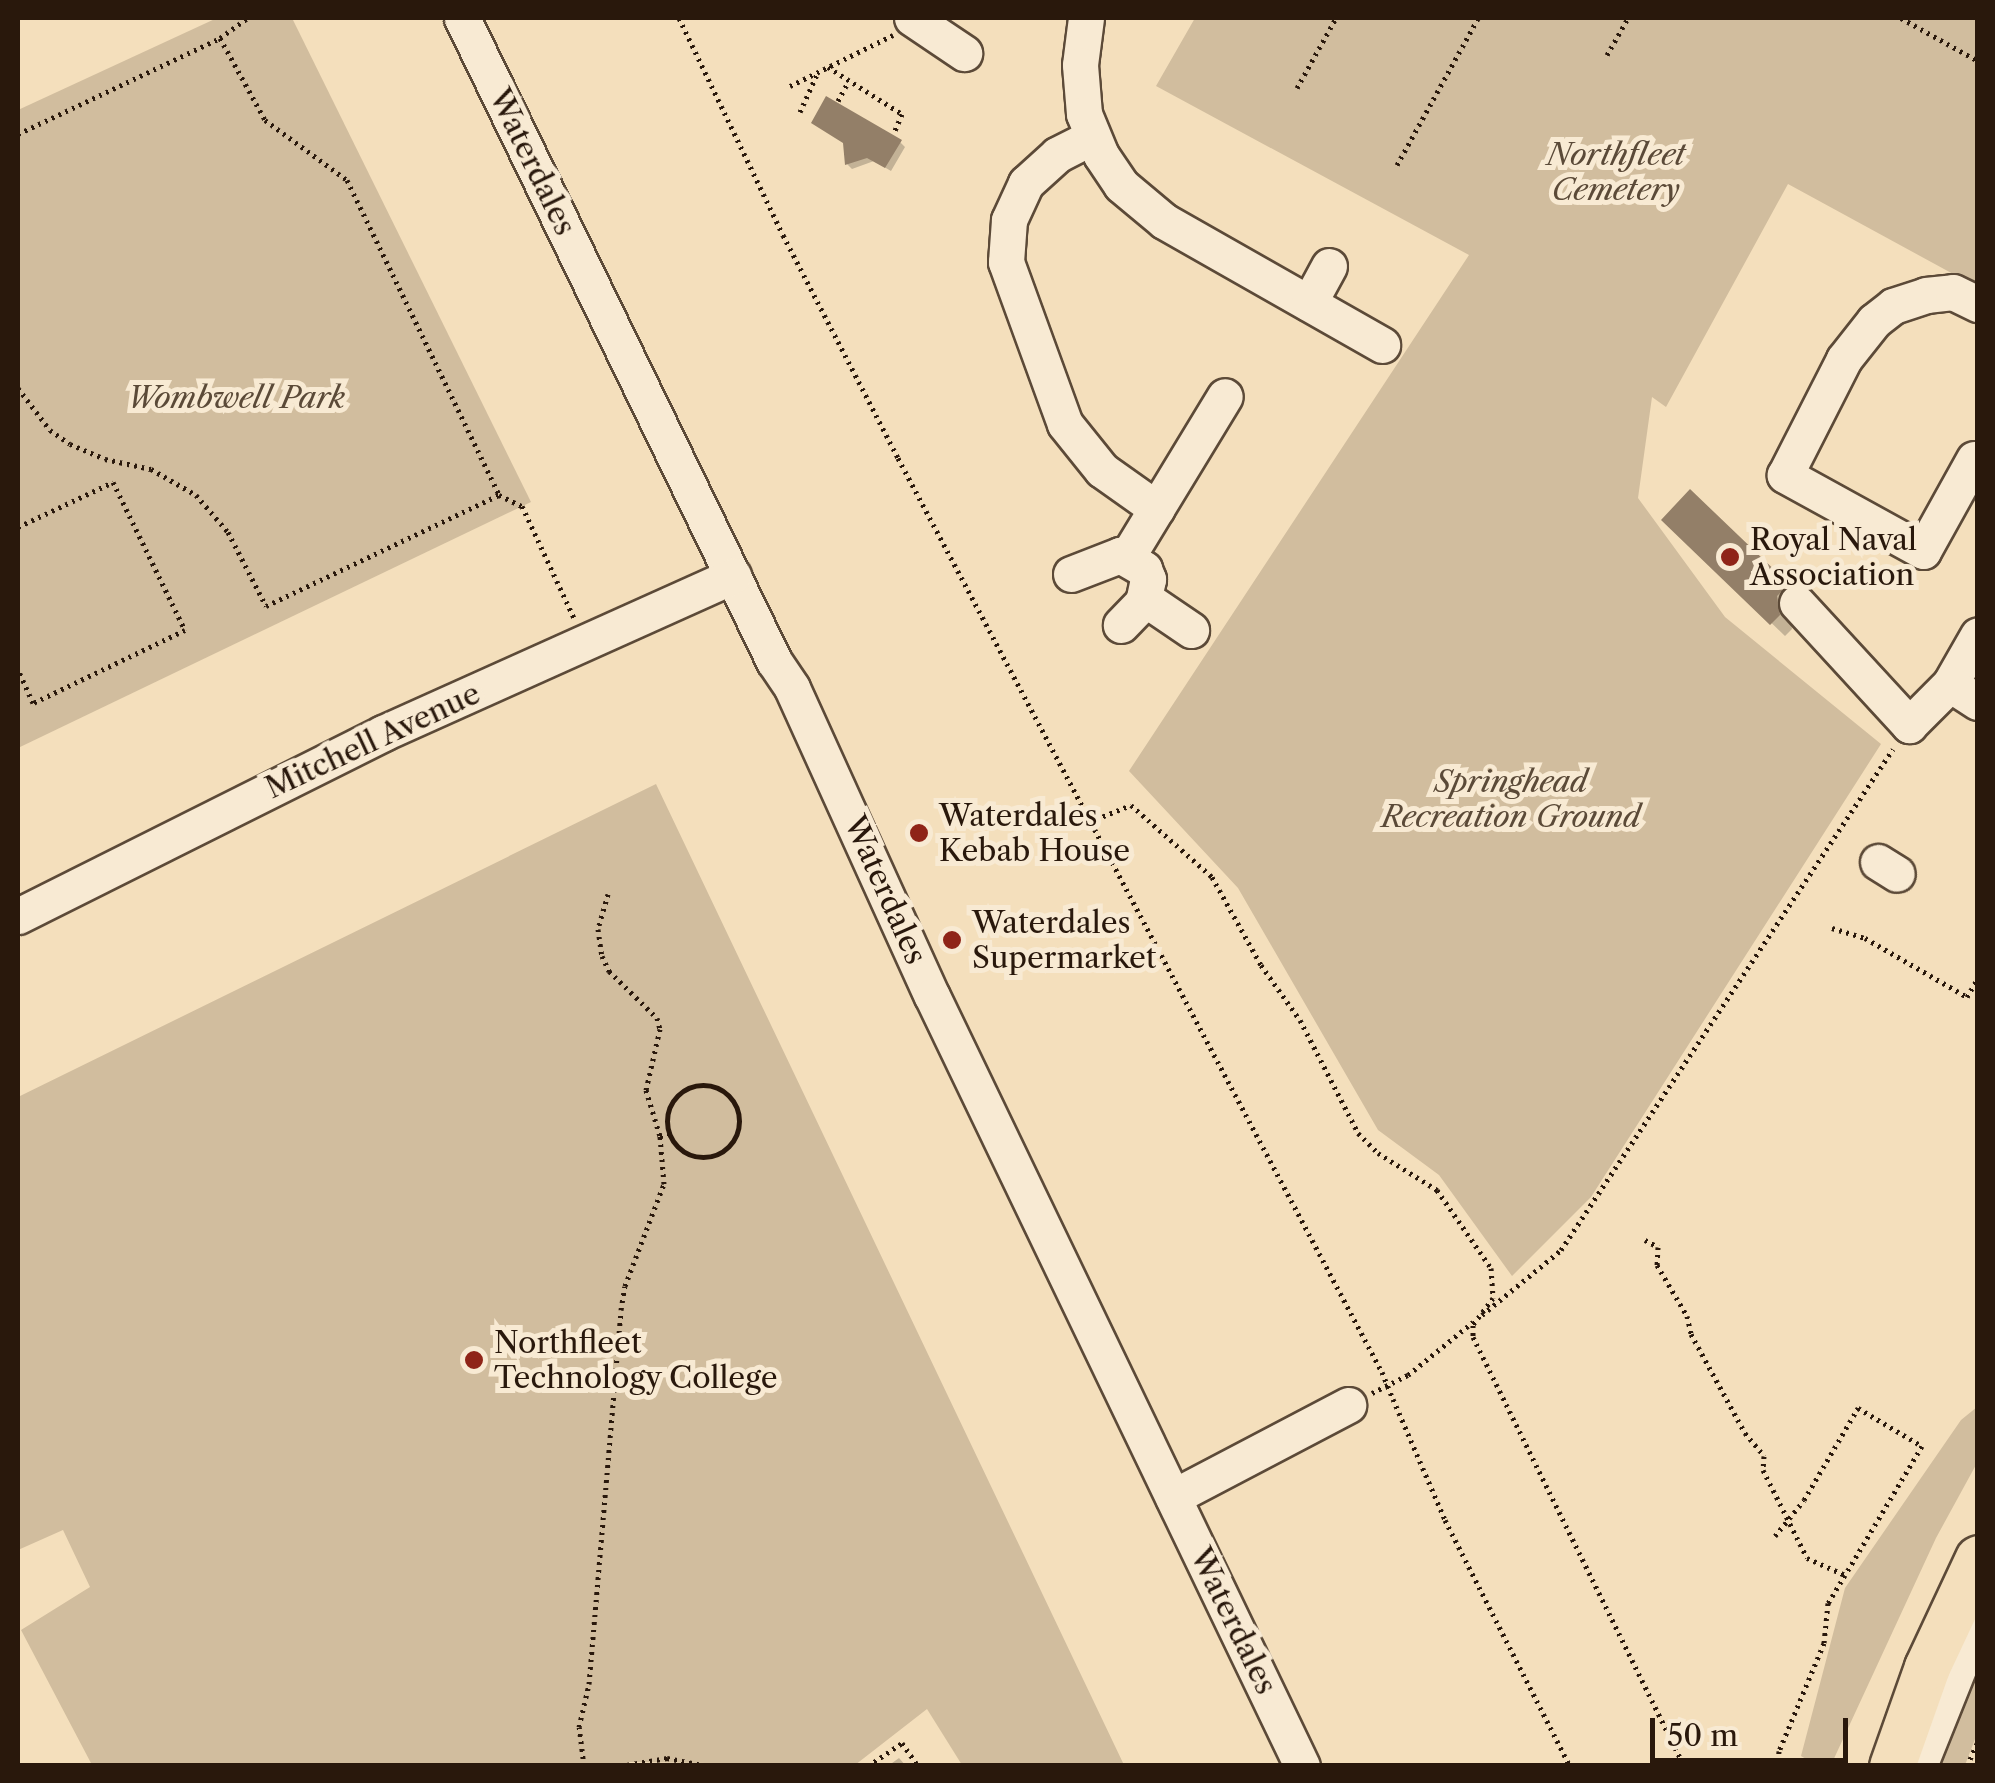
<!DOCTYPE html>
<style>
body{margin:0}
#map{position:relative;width:1995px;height:1783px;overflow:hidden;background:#f4dfbc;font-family:"Libre Caslon Text",serif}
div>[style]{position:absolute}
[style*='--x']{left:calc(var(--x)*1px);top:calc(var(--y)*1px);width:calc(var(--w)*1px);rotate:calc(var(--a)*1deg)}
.green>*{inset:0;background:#d1bd9e}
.shadow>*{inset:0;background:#0003}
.building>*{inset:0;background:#937f68}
.path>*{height:5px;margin-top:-2.5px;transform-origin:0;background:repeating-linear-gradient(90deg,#29180c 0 2.5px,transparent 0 7.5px)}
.path>.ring{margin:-2.5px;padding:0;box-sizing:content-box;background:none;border:5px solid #29180c;border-radius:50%}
.roads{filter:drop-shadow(2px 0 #5c4a38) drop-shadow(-2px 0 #5c4a38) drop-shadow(0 2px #5c4a38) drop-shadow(0 -2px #5c4a38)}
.minor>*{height:35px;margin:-17.5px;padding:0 17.5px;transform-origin:17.5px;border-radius:17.5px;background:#f8ead3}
.major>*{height:45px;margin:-22.5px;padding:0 22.5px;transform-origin:22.5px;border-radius:22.5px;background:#f4dfbc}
.path-bridge>*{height:5px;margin-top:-2.5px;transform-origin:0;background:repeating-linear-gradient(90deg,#29180c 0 2.5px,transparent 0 7.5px)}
.dots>*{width:28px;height:28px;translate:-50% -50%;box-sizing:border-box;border:5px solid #f8ead3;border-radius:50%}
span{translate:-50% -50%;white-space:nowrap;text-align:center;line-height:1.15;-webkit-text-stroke:10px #f8ead3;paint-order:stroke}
.park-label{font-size:30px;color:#5b4a38;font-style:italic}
.street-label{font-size:30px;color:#29180c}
.poi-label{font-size:30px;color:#29180c}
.left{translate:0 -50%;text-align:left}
.frame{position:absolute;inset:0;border:20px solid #29180c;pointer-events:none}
.scale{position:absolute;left:1650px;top:1718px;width:198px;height:45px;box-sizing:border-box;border:5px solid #29180c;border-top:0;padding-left:12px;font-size:30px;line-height:35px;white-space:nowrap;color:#29180c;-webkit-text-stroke:8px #f8ead3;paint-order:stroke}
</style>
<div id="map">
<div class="green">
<i style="clip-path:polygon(217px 18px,292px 18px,531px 502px,18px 748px,18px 110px)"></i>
<i style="clip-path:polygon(1195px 18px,1977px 18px,1977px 287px,1788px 184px,1666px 407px,1652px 397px,1638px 498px,1725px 617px,1881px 744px,1591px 1197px,1512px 1276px,1439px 1175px,1378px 1130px,1238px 888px,1129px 771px,1469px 255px,1156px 86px)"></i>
<i style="clip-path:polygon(656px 784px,1124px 1765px,962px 1765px,927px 1709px,855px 1765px,629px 1762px,620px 1766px,92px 1765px,21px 1630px,90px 1587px,63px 1530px,18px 1550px,18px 1097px)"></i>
<i style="clip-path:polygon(1977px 1407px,1977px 1463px,1936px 1538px,1831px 1765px,1816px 1765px,1801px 1756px,1845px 1588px,1961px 1420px)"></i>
<i style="clip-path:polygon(1977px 1653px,1977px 1734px,1965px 1765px,1933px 1766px)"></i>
</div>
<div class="shadow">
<i style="clip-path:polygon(900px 142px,905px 147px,891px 171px,874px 161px,852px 169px,847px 164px,846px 144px)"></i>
<i style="clip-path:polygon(1691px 493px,1801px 599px,1789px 610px,1792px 629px,1785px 636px,1665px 520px)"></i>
<i style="clip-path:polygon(899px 1758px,906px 1766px,888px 1766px)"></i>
</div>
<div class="building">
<i style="clip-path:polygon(826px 96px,902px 140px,885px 168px,867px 158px,845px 165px,843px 143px,811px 123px)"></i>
<i style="clip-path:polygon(1690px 489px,1789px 584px,1777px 596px,1780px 615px,1770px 625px,1661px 520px)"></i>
</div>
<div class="path">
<i style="--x:679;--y:18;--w:241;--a:64.4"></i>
<i style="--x:783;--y:235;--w:251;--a:62.7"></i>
<i style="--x:898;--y:458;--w:1034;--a:62.1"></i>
<i style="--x:1901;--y:18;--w:88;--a:29.2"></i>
<i style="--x:220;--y:38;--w:94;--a:61.2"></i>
<i style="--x:265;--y:120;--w:102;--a:36.2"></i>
<i style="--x:347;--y:180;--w:350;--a:64.2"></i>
<i style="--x:499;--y:495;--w:25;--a:26"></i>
<i style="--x:522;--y:506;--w:123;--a:65.1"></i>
<i style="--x:1607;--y:55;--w:43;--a:-60.4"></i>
<i style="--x:828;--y:67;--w:88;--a:32.4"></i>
<i style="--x:902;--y:114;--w:21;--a:113"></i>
<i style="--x:790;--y:86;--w:115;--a:-26.3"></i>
<i style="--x:1297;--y:88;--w:80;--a:-60.9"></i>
<i style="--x:838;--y:101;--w:21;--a:-62"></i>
<i style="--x:800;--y:112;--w:44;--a:-65.8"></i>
<i style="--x:18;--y:134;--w:224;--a:-25.4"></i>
<i style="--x:220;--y:38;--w:34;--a:-36"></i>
<i style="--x:1397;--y:165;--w:168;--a:-61.1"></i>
<i style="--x:18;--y:388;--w:53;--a:52.7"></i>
<i style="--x:50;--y:430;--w:24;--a:35"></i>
<i style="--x:70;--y:444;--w:38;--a:23"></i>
<i style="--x:105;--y:459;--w:47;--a:12.3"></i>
<i style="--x:151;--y:469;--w:52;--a:30"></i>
<i style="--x:196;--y:495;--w:49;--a:49.1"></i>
<i style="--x:228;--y:532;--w:83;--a:62.8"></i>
<i style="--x:266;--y:606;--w:258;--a:-25.5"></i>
<i style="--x:18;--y:527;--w:105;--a:-25.3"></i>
<i style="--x:113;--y:482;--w:165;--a:64.1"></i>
<i style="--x:185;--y:630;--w:169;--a:154.3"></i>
<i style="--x:33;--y:703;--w:37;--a:-114"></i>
<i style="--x:1089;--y:822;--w:45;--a:-22"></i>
<i style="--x:1131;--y:805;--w:108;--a:41.6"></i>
<i style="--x:1212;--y:877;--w:101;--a:60.9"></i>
<i style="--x:1261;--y:965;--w:67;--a:54.7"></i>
<i style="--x:1300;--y:1020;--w:127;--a:62.8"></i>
<i style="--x:1358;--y:1133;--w:28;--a:45"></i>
<i style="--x:1378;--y:1153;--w:70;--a:32.1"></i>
<i style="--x:1437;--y:1190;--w:95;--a:55.3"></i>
<i style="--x:1491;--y:1268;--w:30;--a:86"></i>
<i style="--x:1493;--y:1298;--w:34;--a:127"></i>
<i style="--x:1473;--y:1325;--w:12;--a:90"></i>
<i style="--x:1473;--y:1337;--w:478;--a:63.8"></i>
<i style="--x:608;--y:894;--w:36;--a:106"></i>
<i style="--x:598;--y:929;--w:27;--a:82"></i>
<i style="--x:602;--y:956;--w:17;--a:65"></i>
<i style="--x:609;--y:971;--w:67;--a:44.4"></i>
<i style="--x:657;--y:1018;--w:11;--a:75"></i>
<i style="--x:660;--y:1029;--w:63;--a:102.9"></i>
<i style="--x:646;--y:1090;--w:48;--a:73.1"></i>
<i style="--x:1832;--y:928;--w:34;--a:17"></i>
<i style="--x:1865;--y:938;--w:118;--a:30"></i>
<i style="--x:1967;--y:997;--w:22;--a:-60"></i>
<i class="ring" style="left:667px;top:1085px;width:67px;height:67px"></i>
<i style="--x:1645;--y:1240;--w:15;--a:28"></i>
<i style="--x:1658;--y:1247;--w:18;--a:93"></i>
<i style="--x:1657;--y:1265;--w:59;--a:59.5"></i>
<i style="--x:1687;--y:1316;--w:18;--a:77"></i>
<i style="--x:1691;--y:1334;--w:113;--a:61.4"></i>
<i style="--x:1745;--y:1433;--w:30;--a:50"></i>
<i style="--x:1764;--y:1456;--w:14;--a:94"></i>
<i style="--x:1763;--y:1470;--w:98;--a:63.4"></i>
<i style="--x:1807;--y:1558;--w:42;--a:24.1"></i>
<i style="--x:1845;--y:1575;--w:33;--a:121"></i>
<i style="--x:1828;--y:1603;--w:40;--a:95.7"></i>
<i style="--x:1824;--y:1643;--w:117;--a:112.6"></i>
<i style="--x:1779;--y:1751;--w:15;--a:94"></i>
<i style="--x:1482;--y:1315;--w:102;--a:-39.4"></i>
<i style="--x:1561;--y:1250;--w:601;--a:-56.47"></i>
<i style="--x:1372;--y:1393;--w:40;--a:-26.6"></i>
<i style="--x:1408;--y:1375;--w:84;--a:-39.2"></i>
<i style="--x:1393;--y:1399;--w:132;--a:66.7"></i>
<i style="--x:1445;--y:1520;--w:276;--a:63.1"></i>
<i style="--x:1775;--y:1536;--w:46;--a:-51.1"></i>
<i style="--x:1804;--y:1500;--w:107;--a:-59.6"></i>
<i style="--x:1858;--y:1408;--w:74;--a:30.7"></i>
<i style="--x:1922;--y:1446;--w:150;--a:120.8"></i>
<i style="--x:584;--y:1766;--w:39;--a:-97"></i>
<i style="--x:579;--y:1727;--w:44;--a:-76.9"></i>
<i style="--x:589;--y:1684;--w:375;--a:-85.1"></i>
<i style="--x:621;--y:1310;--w:24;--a:-81"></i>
<i style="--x:625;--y:1286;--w:109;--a:-69.1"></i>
<i style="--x:664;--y:1184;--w:48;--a:-94.8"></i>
<i style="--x:660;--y:1136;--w:9;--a:-13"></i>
<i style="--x:620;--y:1766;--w:48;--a:-9.7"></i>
<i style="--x:667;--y:1758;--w:41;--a:11.3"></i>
<i style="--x:868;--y:1766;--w:41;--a:-34.1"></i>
<i style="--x:902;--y:1743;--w:28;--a:55"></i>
<i style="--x:1967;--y:1766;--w:27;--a:-66"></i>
</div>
<div class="roads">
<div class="minor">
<i style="--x:462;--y:18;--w:715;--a:64.12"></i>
<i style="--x:774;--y:661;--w:32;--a:56"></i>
<i style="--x:792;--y:688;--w:338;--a:65.6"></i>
<i style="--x:932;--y:996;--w:854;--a:64.33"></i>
<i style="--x:912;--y:18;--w:63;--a:33.9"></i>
<i style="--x:1086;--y:18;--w:47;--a:97.3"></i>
<i style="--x:1080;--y:65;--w:49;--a:85.3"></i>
<i style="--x:1084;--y:114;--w:44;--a:67.5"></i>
<i style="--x:1101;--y:155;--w:36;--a:56"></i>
<i style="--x:1121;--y:185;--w:56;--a:39.9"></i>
<i style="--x:1164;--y:221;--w:251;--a:29.6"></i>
<i style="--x:1092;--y:137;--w:39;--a:153"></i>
<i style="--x:1057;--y:155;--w:42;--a:137.9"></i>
<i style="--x:1026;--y:183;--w:41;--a:114.7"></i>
<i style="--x:1009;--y:220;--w:42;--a:94.1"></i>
<i style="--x:1006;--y:262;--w:172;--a:70"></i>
<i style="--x:1065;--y:424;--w:59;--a:51.2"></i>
<i style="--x:1102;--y:470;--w:67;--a:35.3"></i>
<i style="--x:1309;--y:303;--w:42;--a:-61.6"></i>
<i style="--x:1974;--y:459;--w:105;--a:119"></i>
<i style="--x:1923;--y:551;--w:158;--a:-151.2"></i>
<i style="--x:1785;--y:475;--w:130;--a:-63"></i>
<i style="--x:1844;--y:359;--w:48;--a:-51.7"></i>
<i style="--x:1874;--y:321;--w:24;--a:-38"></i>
<i style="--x:1893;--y:306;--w:35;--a:-18"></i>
<i style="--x:1926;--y:295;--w:27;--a:-6"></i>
<i style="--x:1953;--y:292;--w:28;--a:26"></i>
<i style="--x:1127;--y:557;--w:188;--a:-58.7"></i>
<i style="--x:1071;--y:574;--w:53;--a:-21.2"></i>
<i style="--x:1120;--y:555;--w:28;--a:30"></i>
<i style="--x:1144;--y:569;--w:11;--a:68"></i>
<i style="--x:1148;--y:579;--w:24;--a:102"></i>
<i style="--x:1143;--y:602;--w:32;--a:134"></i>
<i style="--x:1144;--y:598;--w:57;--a:34.2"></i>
<i style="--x:1797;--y:603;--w:166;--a:47.4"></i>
<i style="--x:1909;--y:725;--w:58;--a:-45"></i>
<i style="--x:1950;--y:684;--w:56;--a:-60.3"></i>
<i style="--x:1950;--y:684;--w:33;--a:33"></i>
<i style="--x:1878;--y:862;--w:22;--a:32"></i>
<i style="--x:18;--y:916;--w:408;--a:-26.6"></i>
<i style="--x:383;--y:733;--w:384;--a:-24.2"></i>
<i style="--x:1173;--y:1497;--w:198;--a:-27.7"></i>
<i style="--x:1919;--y:1766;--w:158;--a:-68.1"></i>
</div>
<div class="major">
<i style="--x:1892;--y:1766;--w:105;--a:-70.5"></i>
<i style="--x:1927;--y:1667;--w:120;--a:-64.9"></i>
</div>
</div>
<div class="path-bridge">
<i style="--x:1382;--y:1372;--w:29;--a:68"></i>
</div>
<div class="dots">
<i style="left:1730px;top:557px;background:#8f2418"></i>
<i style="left:919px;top:833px;background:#8f2418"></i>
<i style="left:952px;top:940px;background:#8f2418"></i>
<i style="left:474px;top:1360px;background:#8f2418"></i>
</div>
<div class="park-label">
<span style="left:1616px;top:172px">Northfleet<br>Cemetery</span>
<span style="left:236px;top:398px">Wombwell Park</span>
<span style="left:1511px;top:799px">Springhead<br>Recreation Ground</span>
</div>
<div class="street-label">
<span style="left:532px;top:162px;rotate:64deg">Waterdales</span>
<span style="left:373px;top:741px;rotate:-25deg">Mitchell Avenue</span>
<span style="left:885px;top:890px;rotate:66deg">Waterdales</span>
<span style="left:1233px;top:1621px;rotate:64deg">Waterdales</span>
</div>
<div class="poi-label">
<span class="left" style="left:1750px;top:557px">Royal Naval<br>Association</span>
<span class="left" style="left:939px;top:833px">Waterdales<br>Kebab House</span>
<span class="left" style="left:972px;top:940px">Waterdales<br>Supermarket</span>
<span class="left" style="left:494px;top:1360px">Northfleet<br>Technology College</span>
</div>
<div class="frame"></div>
<div class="scale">50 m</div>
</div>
